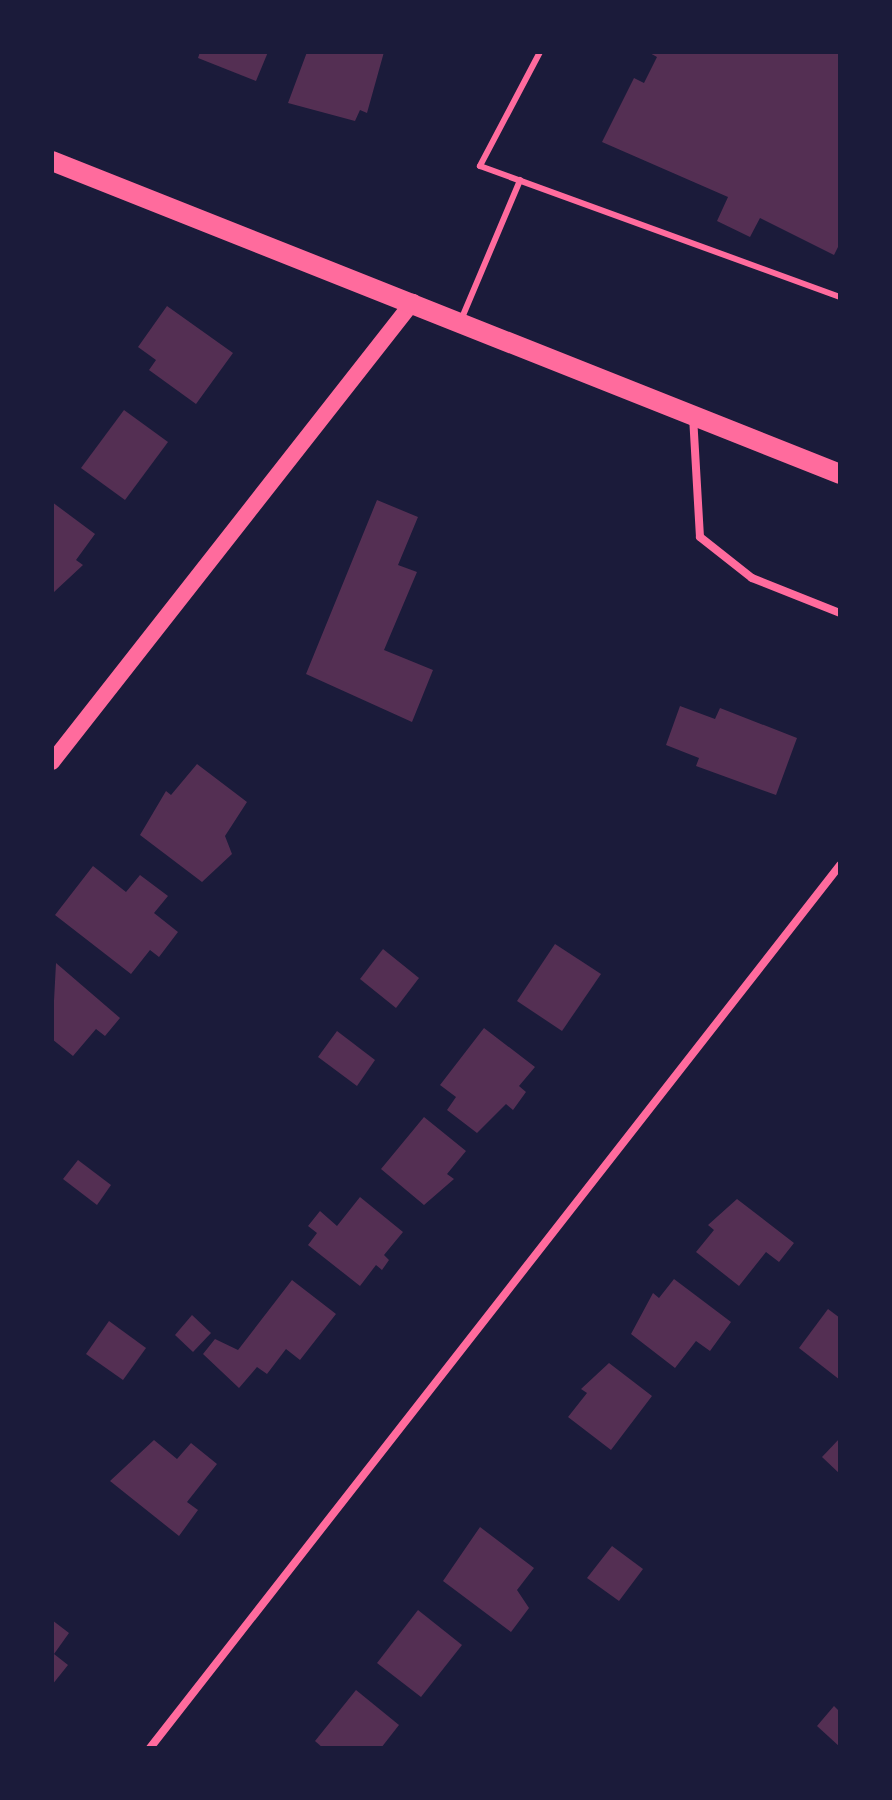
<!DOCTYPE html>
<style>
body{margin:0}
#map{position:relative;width:892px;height:1800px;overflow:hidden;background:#1b1b3a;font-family:"Playfair Display",serif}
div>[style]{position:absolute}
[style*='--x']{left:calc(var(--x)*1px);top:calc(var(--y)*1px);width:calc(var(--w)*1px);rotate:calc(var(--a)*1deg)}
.building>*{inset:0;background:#542f53}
.service>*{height:6px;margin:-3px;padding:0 3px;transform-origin:3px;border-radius:3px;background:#ff6b9d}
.minor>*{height:8px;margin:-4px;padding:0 4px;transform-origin:4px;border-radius:4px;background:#ff6b9d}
.secondary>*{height:16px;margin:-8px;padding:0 8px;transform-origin:8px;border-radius:8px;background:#ff6b9d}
.primary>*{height:20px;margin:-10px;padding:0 10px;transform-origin:10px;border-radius:10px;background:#ff6b9d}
span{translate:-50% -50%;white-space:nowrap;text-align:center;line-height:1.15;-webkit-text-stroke:8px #1b1b3a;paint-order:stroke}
.frame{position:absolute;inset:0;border:54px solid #1b1b3a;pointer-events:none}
</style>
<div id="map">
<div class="building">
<i style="clip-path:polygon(200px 52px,268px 52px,256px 81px,198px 58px)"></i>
<i style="clip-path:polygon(307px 52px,384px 52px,367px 113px,360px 110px,355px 121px,288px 103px)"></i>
<i style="clip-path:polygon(648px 52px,840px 52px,840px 243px,834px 255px,760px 218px,750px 237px,717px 221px,728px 197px,602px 142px,634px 78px,644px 83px,657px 57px)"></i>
<i style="clip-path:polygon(167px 306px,233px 353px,196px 404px,149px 370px,156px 360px,138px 347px)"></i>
<i style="clip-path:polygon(124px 410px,168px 442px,125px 500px,81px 468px)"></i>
<i style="clip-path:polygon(377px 500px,418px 517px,398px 565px,417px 572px,384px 650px,433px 670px,412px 722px,306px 674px)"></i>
<i style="clip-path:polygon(52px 502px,95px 534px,76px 560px,83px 565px,54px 592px)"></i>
<i style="clip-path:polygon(680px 706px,715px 719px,720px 708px,797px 738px,776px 795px,696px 766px,699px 758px,666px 745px)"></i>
<i style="clip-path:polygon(197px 764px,247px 802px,225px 836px,232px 854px,202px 882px,140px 835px,166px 791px,171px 795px)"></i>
<i style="clip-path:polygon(93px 866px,126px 892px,140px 875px,168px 896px,154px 913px,178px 932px,159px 957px,150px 950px,131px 974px,55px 915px)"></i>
<i style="clip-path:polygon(555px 944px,601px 974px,562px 1031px,517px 1001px)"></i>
<i style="clip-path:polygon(383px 949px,419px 978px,396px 1008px,360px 979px)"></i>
<i style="clip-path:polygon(56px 963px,120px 1018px,105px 1036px,96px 1029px,73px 1056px,52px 1039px)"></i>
<i style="clip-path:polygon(484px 1028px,535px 1067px,519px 1086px,526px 1092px,513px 1110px,506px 1104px,477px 1133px,447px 1110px,456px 1097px,440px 1085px)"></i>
<i style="clip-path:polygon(337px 1031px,375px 1060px,357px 1086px,318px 1057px)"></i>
<i style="clip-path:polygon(424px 1117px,466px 1151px,447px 1174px,454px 1179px,424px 1205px,381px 1169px)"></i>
<i style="clip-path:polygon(78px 1160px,111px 1185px,97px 1205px,63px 1179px)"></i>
<i style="clip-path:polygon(360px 1197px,403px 1232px,384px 1255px,389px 1260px,382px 1270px,376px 1265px,360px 1286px,308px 1245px,317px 1233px,308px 1226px,320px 1211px,337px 1226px)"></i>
<i style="clip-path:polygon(737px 1199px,794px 1243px,779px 1262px,766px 1252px,739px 1286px,696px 1252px,714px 1230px,708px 1225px)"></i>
<i style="clip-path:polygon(674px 1279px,731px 1322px,710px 1351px,696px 1341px,675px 1368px,631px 1334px,653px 1293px,659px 1298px)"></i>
<i style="clip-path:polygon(292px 1280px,336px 1314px,300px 1360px,286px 1349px,267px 1374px,257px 1367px,239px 1388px,203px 1354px,215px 1339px,238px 1350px)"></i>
<i style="clip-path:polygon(828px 1309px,840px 1318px,840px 1380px,799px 1348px)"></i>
<i style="clip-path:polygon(192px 1315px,211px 1333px,193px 1352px,175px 1335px)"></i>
<i style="clip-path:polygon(109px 1321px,146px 1348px,123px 1380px,86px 1354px)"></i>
<i style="clip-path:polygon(609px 1363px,652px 1396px,611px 1450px,568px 1417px,587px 1393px,581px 1389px)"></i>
<i style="clip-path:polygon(840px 1438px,840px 1474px,822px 1457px)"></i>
<i style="clip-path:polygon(154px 1440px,177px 1459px,191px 1443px,217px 1464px,187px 1502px,198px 1510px,179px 1536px,110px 1481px)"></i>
<i style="clip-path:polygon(480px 1527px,534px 1568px,517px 1590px,529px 1608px,511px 1632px,443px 1581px)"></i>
<i style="clip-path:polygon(612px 1546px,643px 1569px,619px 1601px,587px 1578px)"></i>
<i style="clip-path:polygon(418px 1610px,462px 1645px,421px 1697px,377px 1663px)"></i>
<i style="clip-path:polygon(52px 1620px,69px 1633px,54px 1654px,68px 1665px,52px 1685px)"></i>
<i style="clip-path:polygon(356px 1690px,399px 1725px,381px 1748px,323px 1748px,315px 1741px)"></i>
<i style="clip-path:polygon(834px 1706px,840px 1712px,840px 1747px,817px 1726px)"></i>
</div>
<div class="service">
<i style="--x:540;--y:52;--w:129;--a:117.8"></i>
<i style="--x:480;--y:166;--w:383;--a:20"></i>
<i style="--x:461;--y:320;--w:152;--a:-67.1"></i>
</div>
<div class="minor">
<i style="--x:693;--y:416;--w:121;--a:86.7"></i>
<i style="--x:700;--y:537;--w:66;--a:38.3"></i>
<i style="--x:752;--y:578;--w:95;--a:21.7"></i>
<i style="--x:150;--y:1748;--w:1121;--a:-51.99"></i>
</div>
<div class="secondary">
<i style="--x:52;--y:762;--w:585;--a:-51.88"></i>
</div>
<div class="primary">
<i style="--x:52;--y:161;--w:848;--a:21.66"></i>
</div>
<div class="frame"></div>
</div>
